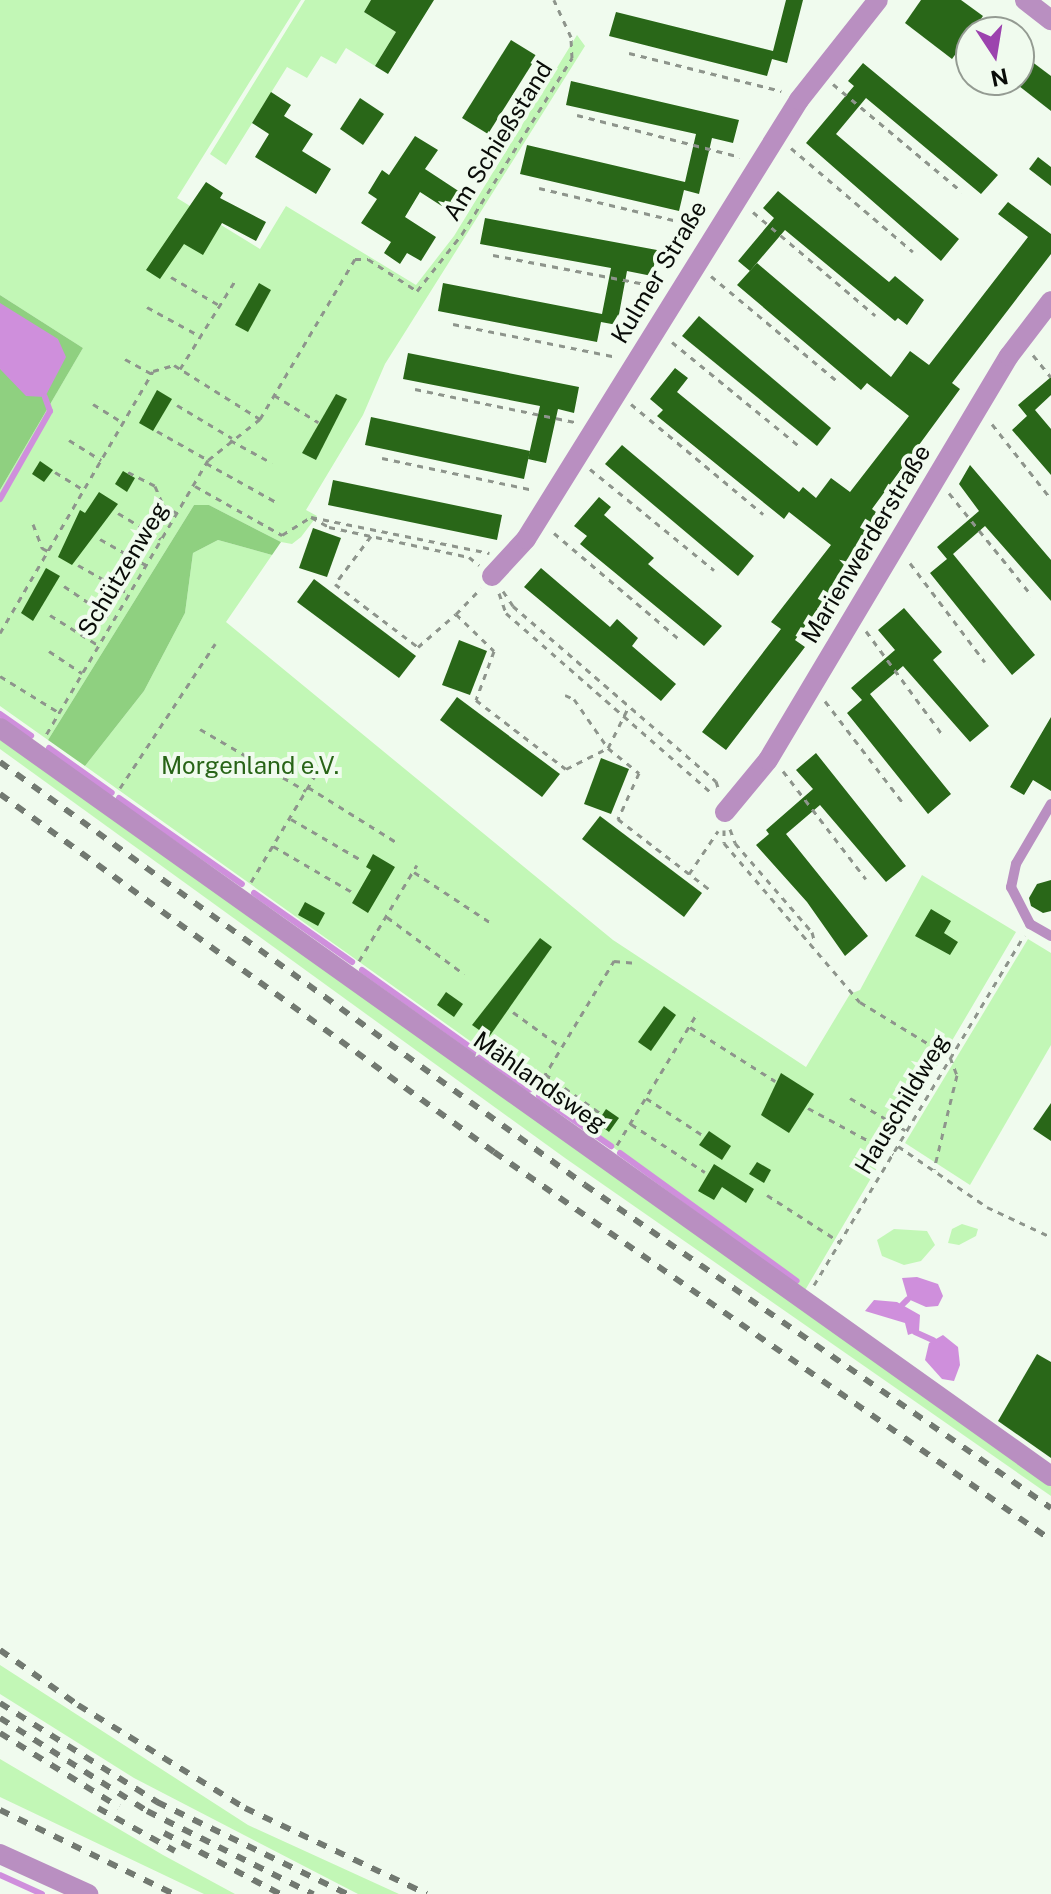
<!DOCTYPE html>
<meta charset="utf-8">
<style>
body{margin:0}
#map{position:relative;width:1051px;height:1894px;overflow:hidden;background:#f0fbee;font-family:"Public Sans",sans-serif}
div>[style]{position:absolute}
[style*='--x']{left:calc(var(--x)*1px);top:calc(var(--y)*1px);width:calc(var(--w)*1px);rotate:calc(var(--a)*1deg)}
.green>*{inset:0;background:#c2f7b6}
.forest>*{inset:0;background:#8fd080}
.water>*{inset:0;background:#cf8fdc}
.stream>*{height:6px;margin:-3px;padding:0 3px;transform-origin:3px;border-radius:3px;background:#cf8fdc}
.building>*{inset:0;background:#296718}
.path>*{height:3px;margin-top:-1.5px;transform-origin:0;background:repeating-linear-gradient(90deg,#8e958c 0 6px,transparent 0 12px)}
.service>*{height:10px;margin:-5px;padding:0 5px;transform-origin:5px;border-radius:5px;background:#b98fc1}
.minor>*{height:20px;margin:-10px;padding:0 10px;transform-origin:10px;border-radius:10px;background:#b98fc1}
.rail>*{height:6px;margin-top:-3px;transform-origin:0;background:repeating-linear-gradient(90deg,#727971 0 10px,transparent 0 20px)}
span{translate:-50% -50%;white-space:nowrap;text-align:center;line-height:1.15;-webkit-text-stroke:8px #f0fbee;paint-order:stroke}
.street-label{font-size:24px;color:#090c08}
.park-label{font-size:24px;color:#286417}
.north{position:absolute;left:955px;top:16px;width:80px;height:80px;box-sizing:border-box;background:#f0fbee;border:2px solid #949b92;border-radius:50%;rotate:168deg;font-size:22px;font-weight:700;line-height:32px;text-align:center;color:#090c08}
.north::after{content:'';display:block;margin:auto;width:28px;height:36px;background:#9c43ae;clip-path:polygon(50% 0,100% 100%,50% 72%,0 100%)}
</style>
<div id="map">
<div class="green">
<i style="clip-path:polygon(0 0,301px 0,177px 198px,260px 249px,286px 206px,416px 285px,454px 236px,577px 35px,585px 46px,385px 364px,363px 415px,306px 510px,317px 516px,301px 537px,292px 544px,281px 542px,209px 505px,194px 505px,48px 740px,0 706px,0 490px,83px 348px,0 295px)"></i>
<i style="clip-path:polygon(305px 0,371px 0,364px 12px,396px 32px,375px 66px,346px 48px,336px 64px,321px 56px,307px 78px,287px 67px,226px 165px,210px 154px)"></i>
<i style="clip-path:polygon(218px 540px,272px 555px,226px 622px,613px 940px,806px 1067px,850px 994px,860px 990px,922px 875px,1016px 932px,804px 1292px,522px 1078px,85px 766px,144px 691px,185px 613px,193px 553px)"></i>
<i style="clip-path:polygon(0 736px,1051px 1485px,1051px 1496px,565px 1158px,0 749px)"></i>
<i style="clip-path:polygon(1028px 939px,1051px 953px,1051px 1045px,970px 1185px,905px 1143px)"></i>
<i style="clip-path:polygon(962px 1224px,978px 1229px,976px 1236px,959px 1245px,948px 1243px,952px 1229px)"></i>
<i style="clip-path:polygon(894px 1229px,927px 1231px,935px 1245px,921px 1261px,904px 1265px,882px 1256px,877px 1240px)"></i>
<i style="clip-path:polygon(0 1665px,248px 1825px,399px 1894px,358px 1894px,134px 1778px,0 1694px)"></i>
<i style="clip-path:polygon(0 1759px,163px 1855px,235px 1894px,204px 1894px,0 1797px)"></i>
</div>
<div class="forest">
<i style="clip-path:polygon(0 295px,83px 348px,0 490px)"></i>
<i style="clip-path:polygon(194px 505px,209px 505px,281px 542px,272px 555px,218px 540px,193px 553px,185px 613px,144px 691px,85px 766px,48px 740px)"></i>
</div>
<div class="water">
<i style="clip-path:polygon(0 303px,58px 339px,66px 357px,45px 397px,26px 396px,0 369px)"></i>
<i style="clip-path:polygon(917px 1277px,938px 1284px,943px 1296px,938px 1306px,926px 1307px,908px 1299px,902px 1278px)"></i>
<i style="clip-path:polygon(874px 1300px,897px 1302px,920px 1315px,919px 1331px,908px 1335px,905px 1323px,865px 1311px)"></i>
<i style="clip-path:polygon(943px 1335px,958px 1347px,960px 1365px,954px 1381px,942px 1379px,925px 1360px,929px 1343px)"></i>
</div>
<div class="stream">
<i style="--x:0;--y:499;--w:101;--a:-60.4"></i>
<i style="--x:50;--y:411;--w:15;--a:-110"></i>
<i style="--x:0;--y:714;--w:38;--a:35"></i>
<i style="--x:49;--y:748;--w:77;--a:35.5"></i>
<i style="--x:119;--y:798;--w:150;--a:35"></i>
<i style="--x:254;--y:893;--w:120;--a:35.1"></i>
<i style="--x:362;--y:970;--w:206;--a:35.5"></i>
<i style="--x:539;--y:1096;--w:88;--a:34.8"></i>
<i style="--x:620;--y:1153;--w:218;--a:35.9"></i>
<i style="--x:902;--y:1305;--w:8;--a:-45"></i>
<i style="--x:915;--y:1332;--w:20;--a:24"></i>
<i style="--x:0;--y:1875;--w:46;--a:24.3"></i>
</div>
<div class="building">
<i style="clip-path:polygon(371px 0,434px 0,388px 74px,375px 66px,396px 32px,364px 12px)"></i>
<i style="clip-path:polygon(786px 0,803px 0,787px 63px,772px 59px,767px 76px,609px 36px,616px 12px,773px 51px)"></i>
<i style="clip-path:polygon(921px 0,961px 0,983px 16px,952px 59px,905px 23px)"></i>
<i style="clip-path:polygon(511px 40px,537px 56px,488px 134px,462px 118px)"></i>
<i style="clip-path:polygon(1019px 52px,1051px 76px,1051px 111px,1019px 86px)"></i>
<i style="clip-path:polygon(863px 63px,998px 175px,981px 194px,866px 98px,836px 134px,959px 239px,941px 261px,806px 143px,854px 86px,848px 81px)"></i>
<i style="clip-path:polygon(571px 81px,739px 120px,733px 143px,712px 138px,699px 194px,684px 190px,679px 211px,520px 174px,527px 145px,685px 182px,696px 134px,566px 105px)"></i>
<i style="clip-path:polygon(271px 92px,291px 105px,284px 116px,313px 134px,302px 151px,331px 169px,316px 194px,255px 157px,269px 134px,252px 123px)"></i>
<i style="clip-path:polygon(360px 98px,384px 114px,363px 145px,340px 129px)"></i>
<i style="clip-path:polygon(415px 136px,438px 150px,425px 169px,463px 194px,451px 212px,420px 192px,405px 217px,436px 237px,421px 261px,407px 253px,400px 264px,384px 253px,391px 242px,361px 223px,377px 199px,368px 193px,382px 170px,389px 175px)"></i>
<i style="clip-path:polygon(1038px 157px,1051px 167px,1051px 186px,1029px 169px)"></i>
<i style="clip-path:polygon(206px 182px,223px 193px,220px 198px,266px 222px,256px 241px,222px 223px,203px 255px,184px 244px,160px 279px,146px 270px)"></i>
<i style="clip-path:polygon(778px 191px,889px 282px,895px 276px,924px 300px,907px 325px,898px 318px,895px 321px,785px 230px,750px 271px,738px 261px,774px 218px,763px 208px)"></i>
<i style="clip-path:polygon(1008px 202px,1051px 234px,1051px 254px,952px 383px,960px 389px,872px 509px,884px 518px,795px 640px,805px 647px,726px 750px,702px 732px,781px 629px,771px 622px,831px 545px,789px 512px,784px 519px,657px 416px,663px 410px,650px 399px,675px 368px,688px 378px,677px 392px,799px 492px,803px 487px,816px 498px,831px 478px,850px 492px,909px 416px,867px 383px,861px 390px,737px 285px,757px 263px,891px 377px,910px 351px,929px 365px,1028px 237px,998px 214px)"></i>
<i style="clip-path:polygon(485px 218px,657px 250px,652px 276px,627px 271px,617px 325px,601px 322px,597px 342px,438px 311px,443px 283px,602px 314px,611px 268px,480px 244px)"></i>
<i style="clip-path:polygon(259px 283px,271px 290px,248px 332px,235px 325px)"></i>
<i style="clip-path:polygon(699px 316px,831px 428px,817px 446px,682px 336px)"></i>
<i style="clip-path:polygon(408px 353px,579px 387px,574px 413px,558px 409px,546px 463px,528px 459px,540px 406px,403px 379px)"></i>
<i style="clip-path:polygon(1051px 377px,1051px 395px,1035px 410px,1051px 429px,1051px 475px,1012px 430px,1027px 416px,1018px 405px)"></i>
<i style="clip-path:polygon(157px 390px,172px 399px,153px 431px,139px 423px)"></i>
<i style="clip-path:polygon(336px 394px,347px 399px,316px 460px,302px 453px)"></i>
<i style="clip-path:polygon(371px 417px,530px 451px,524px 479px,365px 445px)"></i>
<i style="clip-path:polygon(622px 445px,754px 556px,738px 576px,605px 464px)"></i>
<i style="clip-path:polygon(40px 461px,53px 470px,44px 482px,32px 474px)"></i>
<i style="clip-path:polygon(970px 465px,1051px 560px,1051px 601px,985px 526px,953px 554px,1035px 655px,1012px 675px,930px 573px,947px 559px,937px 547px,979px 511px,959px 484px)"></i>
<i style="clip-path:polygon(123px 471px,135px 478px,127px 492px,115px 484px)"></i>
<i style="clip-path:polygon(333px 480px,502px 515px,497px 540px,328px 505px)"></i>
<i style="clip-path:polygon(99px 492px,118px 504px,72px 565px,58px 557px,80px 510px,85px 513px)"></i>
<i style="clip-path:polygon(599px 497px,611px 507px,604px 515px,654px 558px,648px 564px,722px 626px,704px 646px,580px 544px,587px 536px,574px 526px)"></i>
<i style="clip-path:polygon(313px 528px,341px 538px,327px 577px,299px 568px)"></i>
<i style="clip-path:polygon(46px 568px,60px 576px,33px 621px,21px 613px)"></i>
<i style="clip-path:polygon(541px 568px,610px 627px,617px 619px,638px 638px,632px 646px,676px 684px,661px 701px,524px 587px)"></i>
<i style="clip-path:polygon(314px 579px,416px 656px,399px 678px,297px 602px)"></i>
<i style="clip-path:polygon(904px 608px,942px 652px,933px 660px,989px 726px,970px 742px,903px 666px,870px 694px,951px 794px,928px 814px,847px 713px,862px 700px,851px 688px,895px 650px,878px 630px)"></i>
<i style="clip-path:polygon(459px 640px,487px 651px,470px 695px,442px 685px)"></i>
<i style="clip-path:polygon(457px 697px,560px 774px,542px 797px,440px 720px)"></i>
<i style="clip-path:polygon(1051px 717px,1051px 791px,1033px 780px,1024px 795px,1010px 787px)"></i>
<i style="clip-path:polygon(816px 753px,906px 866px,886px 882px,820px 805px,786px 834px,868px 936px,845px 956px,807px 902px,756px 845px,769px 834px,766px 830px,813px 789px,796px 770px)"></i>
<i style="clip-path:polygon(601px 758px,629px 769px,611px 814px,584px 804px)"></i>
<i style="clip-path:polygon(600px 816px,702px 893px,684px 917px,582px 839px)"></i>
<i style="clip-path:polygon(373px 854px,395px 867px,368px 913px,352px 903px,371px 870px,366px 867px)"></i>
<i style="clip-path:polygon(1051px 880px,1051px 911px,1043px 913px,1031px 906px,1029px 898px,1037px 884px)"></i>
<i style="clip-path:polygon(305px 902px,325px 913px,318px 926px,298px 915px)"></i>
<i style="clip-path:polygon(931px 909px,951px 921px,944px 933px,958px 942px,950px 955px,915px 936px)"></i>
<i style="clip-path:polygon(540px 938px,552px 947px,489px 1037px,472px 1025px)"></i>
<i style="clip-path:polygon(446px 992px,463px 1004px,454px 1017px,437px 1005px)"></i>
<i style="clip-path:polygon(664px 1006px,676px 1015px,651px 1051px,638px 1042px)"></i>
<i style="clip-path:polygon(781px 1073px,814px 1094px,789px 1133px,761px 1115px)"></i>
<i style="clip-path:polygon(1051px 1103px,1051px 1141px,1033px 1129px)"></i>
<i style="clip-path:polygon(606px 1109px,619px 1118px,609px 1132px,597px 1123px)"></i>
<i style="clip-path:polygon(709px 1131px,731px 1146px,722px 1160px,699px 1145px)"></i>
<i style="clip-path:polygon(757px 1162px,771px 1170px,764px 1183px,749px 1174px)"></i>
<i style="clip-path:polygon(714px 1164px,754px 1189px,746px 1203px,722px 1187px,714px 1200px,698px 1191px)"></i>
<i style="clip-path:polygon(1037px 1354px,1051px 1362px,1051px 1458px,998px 1421px)"></i>
</div>
<div class="path">
<i style="--x:629;--y:53;--w:157;--a:14"></i>
<i style="--x:833;--y:84;--w:168;--a:39.9"></i>
<i style="--x:577;--y:115;--w:168;--a:14.4"></i>
<i style="--x:791;--y:148;--w:160;--a:40.4"></i>
<i style="--x:539;--y:188;--w:164;--a:13.4"></i>
<i style="--x:753;--y:212;--w:160;--a:40.2"></i>
<i style="--x:493;--y:255;--w:171;--a:10.8"></i>
<i style="--x:711;--y:276;--w:164;--a:39.8"></i>
<i style="--x:171;--y:277;--w:56;--a:30.3"></i>
<i style="--x:147;--y:307;--w:60;--a:28.7"></i>
<i style="--x:453;--y:324;--w:166;--a:11.4"></i>
<i style="--x:672;--y:342;--w:164;--a:39.3"></i>
<i style="--x:1033;--y:355;--w:28;--a:51"></i>
<i style="--x:125;--y:359;--w:31;--a:29"></i>
<i style="--x:180;--y:369;--w:104;--a:-58"></i>
<i style="--x:415;--y:389;--w:163;--a:11.7"></i>
<i style="--x:274;--y:395;--w:52;--a:31.5"></i>
<i style="--x:93;--y:404;--w:36;--a:32"></i>
<i style="--x:631;--y:404;--w:172;--a:39.8"></i>
<i style="--x:177;--y:405;--w:64;--a:31"></i>
<i style="--x:260;--y:419;--w:186;--a:-59.3"></i>
<i style="--x:355;--y:259;--w:13;--a:0"></i>
<i style="--x:368;--y:259;--w:59;--a:33.1"></i>
<i style="--x:417;--y:291;--w:73;--a:-51.7"></i>
<i style="--x:462;--y:234;--w:208;--a:-58"></i>
<i style="--x:572;--y:58;--w:21;--a:-93"></i>
<i style="--x:571;--y:37;--w:41;--a:-114.7"></i>
<i style="--x:992;--y:424;--w:95;--a:51.8"></i>
<i style="--x:157;--y:431;--w:59;--a:29.6"></i>
<i style="--x:69;--y:440;--w:38;--a:32"></i>
<i style="--x:230;--y:440;--w:48;--a:28.7"></i>
<i style="--x:382;--y:458;--w:155;--a:11.9"></i>
<i style="--x:206;--y:463;--w:82;--a:29.1"></i>
<i style="--x:590;--y:469;--w:160;--a:39.2"></i>
<i style="--x:55;--y:472;--w:34;--a:32"></i>
<i style="--x:128;--y:472;--w:30;--a:27"></i>
<i style="--x:155;--y:486;--w:21;--a:67"></i>
<i style="--x:163;--y:505;--w:16;--a:30"></i>
<i style="--x:195;--y:486;--w:100;--a:29.4"></i>
<i style="--x:282;--y:535;--w:34;--a:-32"></i>
<i style="--x:311;--y:517;--w:182;--a:11.4"></i>
<i style="--x:949;--y:493;--w:132;--a:51.1"></i>
<i style="--x:118;--y:513;--w:50;--a:31.2"></i>
<i style="--x:311;--y:517;--w:21;--a:29"></i>
<i style="--x:329;--y:527;--w:143;--a:12.1"></i>
<i style="--x:469;--y:557;--w:13;--a:39"></i>
<i style="--x:33;--y:524;--w:26;--a:69"></i>
<i style="--x:42;--y:548;--w:7;--a:27"></i>
<i style="--x:554;--y:533;--w:164;--a:40.3"></i>
<i style="--x:371;--y:536;--w:60;--a:126.9"></i>
<i style="--x:335;--y:584;--w:104;--a:37.2"></i>
<i style="--x:418;--y:647;--w:50;--a:-41"></i>
<i style="--x:456;--y:614;--w:53;--a:44.2"></i>
<i style="--x:494;--y:651;--w:52;--a:110.2"></i>
<i style="--x:476;--y:700;--w:113;--a:37.5"></i>
<i style="--x:566;--y:769;--w:47;--a:-26.6"></i>
<i style="--x:608;--y:748;--w:40;--a:39"></i>
<i style="--x:639;--y:773;--w:51;--a:114.5"></i>
<i style="--x:618;--y:819;--w:115;--a:37.6"></i>
<i style="--x:100;--y:539;--w:53;--a:29.5"></i>
<i style="--x:910;--y:563;--w:124;--a:52.9"></i>
<i style="--x:78;--y:565;--w:59;--a:29.6"></i>
<i style="--x:64;--y:586;--w:60;--a:34.2"></i>
<i style="--x:503;--y:591;--w:18;--a:56"></i>
<i style="--x:513;--y:606;--w:268;--a:40.8"></i>
<i style="--x:716;--y:781;--w:10;--a:73"></i>
<i style="--x:499;--y:593;--w:21;--a:71"></i>
<i style="--x:506;--y:613;--w:275;--a:41.2"></i>
<i style="--x:456;--y:614;--w:36;--a:-46"></i>
<i style="--x:50;--y:615;--w:57;--a:32"></i>
<i style="--x:866;--y:631;--w:128;--a:53.6"></i>
<i style="--x:0;--y:633;--w:303;--a:-59.7"></i>
<i style="--x:153;--y:371;--w:22;--a:-16"></i>
<i style="--x:174;--y:365;--w:102;--a:32.1"></i>
<i style="--x:260;--y:419;--w:66;--a:141.7"></i>
<i style="--x:208;--y:460;--w:321;--a:120.5"></i>
<i style="--x:49;--y:651;--w:40;--a:34"></i>
<i style="--x:0;--y:676;--w:68;--a:31.8"></i>
<i style="--x:565;--y:695;--w:10;--a:24"></i>
<i style="--x:574;--y:699;--w:60;--a:55.2"></i>
<i style="--x:608;--y:748;--w:47;--a:-63.4"></i>
<i style="--x:825;--y:701;--w:128;--a:52.6"></i>
<i style="--x:200;--y:729;--w:123;--a:30.3"></i>
<i style="--x:783;--y:771;--w:136;--a:52.5"></i>
<i style="--x:308;--y:787;--w:104;--a:32"></i>
<i style="--x:120;--y:788;--w:173;--a:-56.6"></i>
<i style="--x:291;--y:819;--w:83;--a:30.3"></i>
<i style="--x:730;--y:829;--w:15;--a:70"></i>
<i style="--x:735;--y:843;--w:118;--a:49.1"></i>
<i style="--x:812;--y:932;--w:11;--a:75"></i>
<i style="--x:724;--y:830;--w:13;--a:90"></i>
<i style="--x:724;--y:843;--w:209;--a:49.5"></i>
<i style="--x:860;--y:1002;--w:105;--a:31.4"></i>
<i style="--x:950;--y:1057;--w:19;--a:69"></i>
<i style="--x:957;--y:1075;--w:97;--a:103.7"></i>
<i style="--x:273;--y:846;--w:91;--a:30.2"></i>
<i style="--x:414;--y:872;--w:92;--a:33.5"></i>
<i style="--x:689;--y:874;--w:52;--a:-56"></i>
<i style="--x:251;--y:882;--w:144;--a:-59"></i>
<i style="--x:387;--y:917;--w:96;--a:36.5"></i>
<i style="--x:359;--y:961;--w:112;--a:-58.9"></i>
<i style="--x:513;--y:1012;--w:59;--a:36.1"></i>
<i style="--x:690;--y:1027;--w:101;--a:32.4"></i>
<i style="--x:545;--y:1074;--w:67;--a:35.3"></i>
<i style="--x:537;--y:1088;--w:149;--a:-58.8"></i>
<i style="--x:614;--y:961;--w:23;--a:5"></i>
<i style="--x:646;--y:1098;--w:66;--a:33.2"></i>
<i style="--x:850;--y:1098;--w:64;--a:30.2"></i>
<i style="--x:808;--y:1108;--w:97;--a:28.4"></i>
<i style="--x:631;--y:1124;--w:88;--a:33"></i>
<i style="--x:617;--y:1145;--w:156;--a:-58.7"></i>
<i style="--x:898;--y:1146;--w:108;--a:34.4"></i>
<i style="--x:987;--y:1207;--w:71;--a:25.1"></i>
<i style="--x:767;--y:1195;--w:87;--a:32.8"></i>
<i style="--x:814;--y:1285;--w:408;--a:-59"></i>
</div>
<div class="service">
<i style="--x:1051;--y:804;--w:69;--a:120.3"></i>
<i style="--x:1016;--y:864;--w:24;--a:102"></i>
<i style="--x:1011;--y:887;--w:42;--a:62.8"></i>
<i style="--x:1030;--y:924;--w:24;--a:30"></i>
</div>
<div class="minor">
<i style="--x:1025;--y:0;--w:33;--a:38"></i>
<i style="--x:492;--y:576;--w:50;--a:-47.4"></i>
<i style="--x:526;--y:539;--w:517;--a:-58.12"></i>
<i style="--x:799;--y:100;--w:127;--a:-51.7"></i>
<i style="--x:0;--y:728;--w:1290;--a:35.44"></i>
<i style="--x:725;--y:812;--w:67;--a:-50.4"></i>
<i style="--x:768;--y:760;--w:470;--a:-59.2"></i>
<i style="--x:1009;--y:356;--w:69;--a:-52.6"></i>
<i style="--x:0;--y:1854;--w:97;--a:24.4"></i>
</div>
<div class="rail">
<i style="--x:0;--y:762;--w:722;--a:35.87"></i>
<i style="--x:585;--y:1185;--w:567;--a:34.73"></i>
<i style="--x:0;--y:794;--w:610;--a:35.93"></i>
<i style="--x:494;--y:1152;--w:679;--a:34.86"></i>
<i style="--x:0;--y:1650;--w:95;--a:35.2"></i>
<i style="--x:78;--y:1705;--w:196;--a:31.7"></i>
<i style="--x:245;--y:1808;--w:201;--a:25.3"></i>
<i style="--x:0;--y:1703;--w:186;--a:32.2"></i>
<i style="--x:157;--y:1802;--w:211;--a:25.8"></i>
<i style="--x:0;--y:1718;--w:174;--a:32.3"></i>
<i style="--x:147;--y:1811;--w:186;--a:26.6"></i>
<i style="--x:0;--y:1733;--w:140;--a:31.9"></i>
<i style="--x:98;--y:1808;--w:88;--a:29.2"></i>
<i style="--x:0;--y:1810;--w:193;--a:25.8"></i>
<i style="--x:164;--y:1833;--w:131;--a:27.7"></i>
</div>
<div class="street-label">
<span style="left:498px;top:141px;rotate:-58deg">Am Schießstand</span>
<span style="left:659px;top:272px;rotate:-59deg">Kulmer Straße</span>
<span style="left:866px;top:544px;rotate:-59deg">Marienwerderstraße</span>
<span style="left:123px;top:569px;rotate:-59deg">Schützenweg</span>
<span style="left:540px;top:1082px;rotate:35deg">Mählandsweg</span>
<span style="left:902px;top:1104px;rotate:-59deg">Hauschildweg</span>
</div>
<div class="park-label">
<span style="left:250px;top:766px">Morgenland e.V.</span>
</div>
<div class="north">N</div>
</div>
